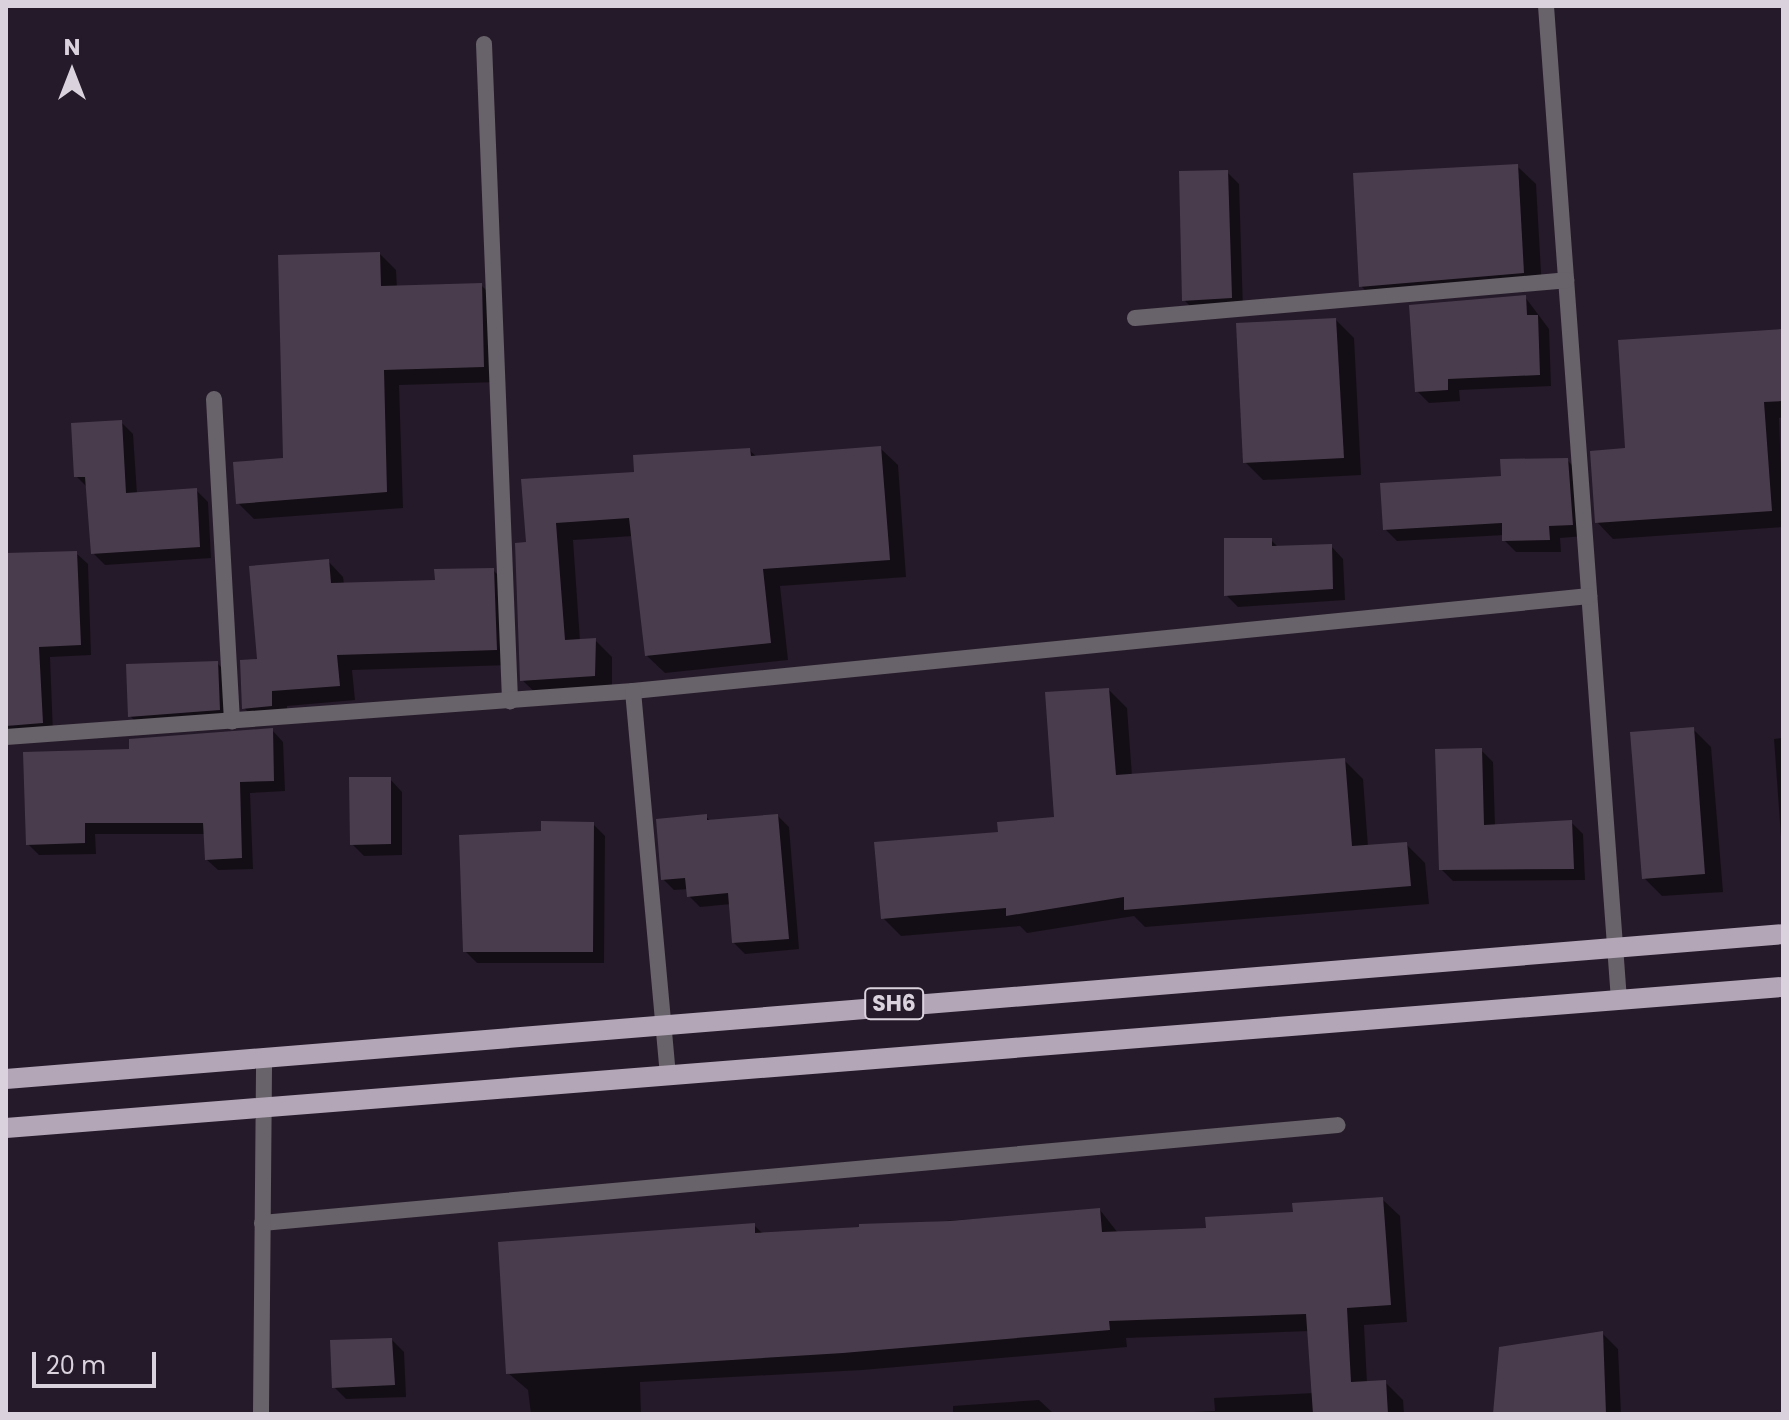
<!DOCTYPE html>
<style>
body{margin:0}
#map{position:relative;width:1789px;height:1420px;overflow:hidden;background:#251a29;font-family:Poppins,sans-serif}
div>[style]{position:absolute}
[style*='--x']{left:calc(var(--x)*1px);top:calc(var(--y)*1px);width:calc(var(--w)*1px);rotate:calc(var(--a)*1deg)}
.shadow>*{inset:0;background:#0007}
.building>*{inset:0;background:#493d4d}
.minor>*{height:16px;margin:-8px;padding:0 8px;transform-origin:8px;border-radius:8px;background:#68626a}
.primary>*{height:20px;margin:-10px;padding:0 10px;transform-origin:10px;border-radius:10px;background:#b2a6b7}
span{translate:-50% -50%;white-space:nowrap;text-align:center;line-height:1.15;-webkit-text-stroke:7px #251a29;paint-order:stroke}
.shield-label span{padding:2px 6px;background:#251a29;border:2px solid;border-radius:6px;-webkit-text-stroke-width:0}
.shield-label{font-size:22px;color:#dad3dd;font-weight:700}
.frame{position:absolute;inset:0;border:8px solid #dad3dd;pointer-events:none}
.north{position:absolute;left:32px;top:32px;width:80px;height:80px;-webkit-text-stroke:6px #251a29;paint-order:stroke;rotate:0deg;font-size:22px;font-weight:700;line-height:32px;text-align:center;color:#dad3dd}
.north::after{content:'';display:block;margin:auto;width:28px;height:36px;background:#dad3dd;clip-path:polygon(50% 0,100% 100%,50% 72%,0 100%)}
.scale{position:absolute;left:32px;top:1352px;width:124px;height:36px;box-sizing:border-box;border:4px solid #dad3dd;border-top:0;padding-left:10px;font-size:24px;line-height:28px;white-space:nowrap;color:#dad3dd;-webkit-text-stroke:6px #251a29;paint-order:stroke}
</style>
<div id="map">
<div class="shadow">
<i style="clip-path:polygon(1517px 166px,1536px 184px,1542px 290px,1379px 304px,1361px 286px)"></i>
<i style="clip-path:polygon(1227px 172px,1239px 184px,1243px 310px,1196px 312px,1184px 300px)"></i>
<i style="clip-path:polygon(380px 254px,396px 270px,397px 288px,481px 285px,498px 302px,500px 382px,399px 385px,403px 508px,254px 519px,238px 503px,285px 460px)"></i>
<i style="clip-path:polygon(1525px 297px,1549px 329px,1551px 386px,1459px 390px,1460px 401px,1429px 403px,1417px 391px)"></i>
<i style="clip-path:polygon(1336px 320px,1354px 338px,1361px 475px,1263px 480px,1245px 462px)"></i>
<i style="clip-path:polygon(1783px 331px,1783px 417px,1779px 418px,1783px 527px,1613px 539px,1597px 522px,1628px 450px)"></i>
<i style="clip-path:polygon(121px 422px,133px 434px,137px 494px,196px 490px,208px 502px,211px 558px,105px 565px,93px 553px,88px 488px,76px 476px)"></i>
<i style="clip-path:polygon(880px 448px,898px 465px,906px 577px,780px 586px,788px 660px,665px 673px,647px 656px,633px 536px,573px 540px,580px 641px,595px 640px,612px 657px,612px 693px,540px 697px,522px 680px,528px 544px,523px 481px,636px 474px,749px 450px,757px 457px)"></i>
<i style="clip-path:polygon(1567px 460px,1579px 472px,1584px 536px,1560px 538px,1561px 552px,1516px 552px,1504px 540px,1504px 535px,1397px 541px,1385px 529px,1503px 478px)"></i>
<i style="clip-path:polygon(1271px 540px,1279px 548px,1331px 546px,1343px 559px,1345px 600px,1238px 607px,1226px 595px)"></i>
<i style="clip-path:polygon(76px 553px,88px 564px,91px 655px,50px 657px,53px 734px,6px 736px,6px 555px)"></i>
<i style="clip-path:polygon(328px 561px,343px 577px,344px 584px,437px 582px,493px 570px,509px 586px,512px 665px,352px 670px,355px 700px,287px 706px,287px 721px,260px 723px,244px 708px,259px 661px)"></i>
<i style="clip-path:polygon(217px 663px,229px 675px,232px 722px,142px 728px,130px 716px)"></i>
<i style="clip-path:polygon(1109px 690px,1127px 708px,1132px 776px,1344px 760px,1363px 779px,1368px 847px,1407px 845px,1425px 863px,1429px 904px,1145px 927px,1134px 916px,1027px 933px,1020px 926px,901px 936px,883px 918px,1000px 833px,1056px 819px)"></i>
<i style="clip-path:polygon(1693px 729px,1711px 747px,1723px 892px,1662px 896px,1644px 878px)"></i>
<i style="clip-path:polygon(272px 730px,283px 742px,285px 791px,250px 793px,253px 869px,218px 870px,206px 859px,206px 834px,95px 834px,96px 854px,39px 855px,28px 844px,131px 750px)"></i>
<i style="clip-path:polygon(1783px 738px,1783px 865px,1774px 739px)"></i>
<i style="clip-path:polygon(1481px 750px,1493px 762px,1495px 826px,1571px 822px,1583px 834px,1585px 880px,1453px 881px,1441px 869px)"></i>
<i style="clip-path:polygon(390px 779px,402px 792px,402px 855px,364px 856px,352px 844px)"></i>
<i style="clip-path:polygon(706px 816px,711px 822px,778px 816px,789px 827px,799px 949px,745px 954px,734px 943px,731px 904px,700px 907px,689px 896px,688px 889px,674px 890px,663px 879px)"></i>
<i style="clip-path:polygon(593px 824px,605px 836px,604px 963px,477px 963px,465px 951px,543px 833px)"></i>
<i style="clip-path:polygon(1382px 1199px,1400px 1216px,1407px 1322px,1364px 1325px,1367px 1383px,1385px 1382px,1403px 1400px,1404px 1414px,1151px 1414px,1215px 1411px,1214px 1398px,1314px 1393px,1309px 1331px,1126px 1338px,1127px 1347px,862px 1370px,640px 1382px,641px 1414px,531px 1414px,528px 1390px,508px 1373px,754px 1225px,763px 1234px,1100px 1210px,1118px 1233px,1208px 1229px)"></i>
<i style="clip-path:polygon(1602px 1333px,1618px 1349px,1621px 1414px,1497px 1414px)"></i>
<i style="clip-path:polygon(392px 1340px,404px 1352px,406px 1397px,346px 1399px,334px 1387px)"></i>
<i style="clip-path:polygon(1039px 1400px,1054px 1414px,953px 1414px,953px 1406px)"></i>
</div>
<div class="building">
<i style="clip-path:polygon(1518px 164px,1524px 273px,1359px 287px,1353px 173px)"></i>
<i style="clip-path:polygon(1228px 170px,1232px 298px,1182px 301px,1179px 171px)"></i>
<i style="clip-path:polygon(380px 252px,381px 286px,482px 283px,484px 367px,384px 370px,387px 492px,236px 504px,233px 462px,283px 458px,278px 255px)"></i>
<i style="clip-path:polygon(1526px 295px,1527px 315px,1538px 315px,1540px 375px,1448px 379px,1448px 390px,1415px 392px,1409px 305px)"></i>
<i style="clip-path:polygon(1336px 318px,1344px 458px,1243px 463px,1236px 323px)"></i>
<i style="clip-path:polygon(1783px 329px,1783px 401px,1764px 402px,1772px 511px,1595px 523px,1590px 451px,1625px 448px,1618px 340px)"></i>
<i style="clip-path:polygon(122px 420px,126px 493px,197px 488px,200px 547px,91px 554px,85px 477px,74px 477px,71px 423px)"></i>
<i style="clip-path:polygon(881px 446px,890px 560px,763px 569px,771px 643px,645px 656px,629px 518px,556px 523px,565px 640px,596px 638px,595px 676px,520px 681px,515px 543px,526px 542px,521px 479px,634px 472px,633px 455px,750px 448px,751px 456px)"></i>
<i style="clip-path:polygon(1568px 458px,1573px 525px,1549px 526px,1550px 540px,1502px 541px,1502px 523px,1383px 530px,1380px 483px,1501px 476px,1500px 459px)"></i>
<i style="clip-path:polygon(1224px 538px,1272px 538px,1272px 546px,1332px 544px,1333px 589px,1224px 596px)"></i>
<i style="clip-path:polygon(77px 551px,81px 645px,39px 647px,43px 723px,6px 726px,6px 553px)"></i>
<i style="clip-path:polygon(329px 559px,331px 583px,435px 580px,434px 569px,494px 568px,497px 650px,337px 655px,340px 686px,272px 691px,272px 706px,242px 709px,240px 660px,257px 659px,249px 566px)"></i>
<i style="clip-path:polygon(218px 661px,220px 710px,128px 717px,126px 664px)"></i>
<i style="clip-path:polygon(1109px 688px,1116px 775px,1345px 758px,1352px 846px,1407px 842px,1411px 886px,1124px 910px,1124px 897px,1006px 916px,1006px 908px,881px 919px,874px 842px,998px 832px,997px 822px,1054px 817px,1045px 692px)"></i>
<i style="clip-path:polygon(1694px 727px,1705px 874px,1642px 879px,1630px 732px)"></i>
<i style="clip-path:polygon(273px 728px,274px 781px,240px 782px,242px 858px,205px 860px,203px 823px,85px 823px,85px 843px,26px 845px,23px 752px,129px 749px,129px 739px)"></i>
<i style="clip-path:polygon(1482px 748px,1484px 825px,1572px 820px,1574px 869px,1439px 870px,1435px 749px)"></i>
<i style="clip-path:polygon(349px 777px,391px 777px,391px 844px,350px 845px)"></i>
<i style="clip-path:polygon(707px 814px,707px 820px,778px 814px,789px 939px,732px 943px,728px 893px,687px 897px,685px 878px,661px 880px,656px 819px)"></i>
<i style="clip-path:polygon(541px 821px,594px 822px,593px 952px,463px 952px,459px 835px,541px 831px)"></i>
<i style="clip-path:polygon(1383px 1197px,1391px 1305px,1347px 1308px,1351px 1382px,1386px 1380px,1388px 1414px,1313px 1414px,1306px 1314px,1109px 1321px,1110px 1330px,843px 1353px,506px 1374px,498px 1242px,755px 1223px,755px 1233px,859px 1227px,859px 1224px,950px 1221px,1100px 1208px,1102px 1232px,1206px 1228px,1205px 1217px,1293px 1212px,1292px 1203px)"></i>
<i style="clip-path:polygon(1603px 1331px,1606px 1414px,1493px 1414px,1499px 1347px)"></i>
<i style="clip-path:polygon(392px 1338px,395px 1385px,332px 1388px,330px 1340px)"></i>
</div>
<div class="minor">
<i style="--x:1546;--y:6;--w:997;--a:85.8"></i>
<i style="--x:484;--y:44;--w:658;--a:87.73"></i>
<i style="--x:1135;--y:318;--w:433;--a:-5"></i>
<i style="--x:214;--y:399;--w:323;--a:86.8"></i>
<i style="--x:633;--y:691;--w:961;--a:-5.67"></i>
<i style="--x:6;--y:737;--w:629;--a:-4.2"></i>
<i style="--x:633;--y:691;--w:386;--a:84.8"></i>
<i style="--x:262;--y:1223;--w:1080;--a:-5.2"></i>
<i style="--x:261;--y:1414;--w:357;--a:-89.5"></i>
</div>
<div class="primary">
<i style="--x:6;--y:1079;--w:1783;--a:-4.66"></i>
<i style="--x:6;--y:1128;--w:1783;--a:-4.54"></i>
</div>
<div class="shield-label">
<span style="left:894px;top:1004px">SH6</span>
</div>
<div class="frame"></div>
<div class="north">N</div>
<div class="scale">20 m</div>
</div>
